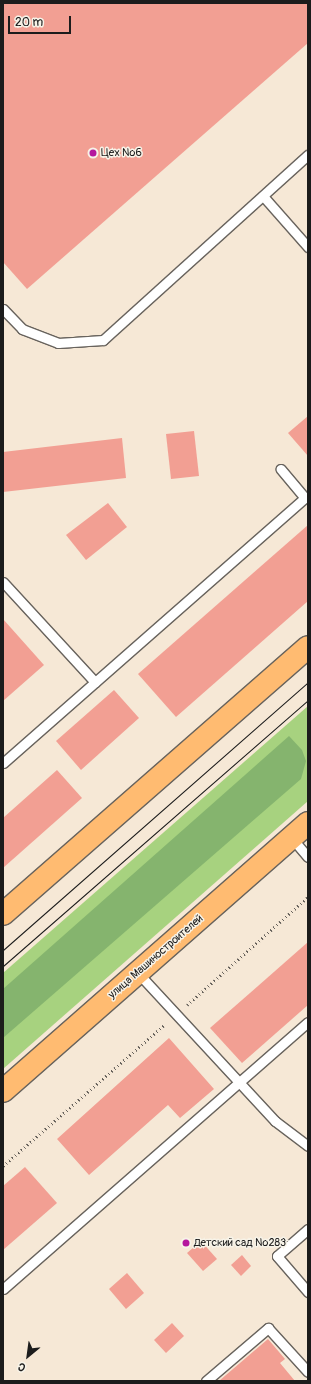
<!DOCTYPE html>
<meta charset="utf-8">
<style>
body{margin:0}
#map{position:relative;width:311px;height:1384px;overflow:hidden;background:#f6e8d6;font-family:Pangolin,sans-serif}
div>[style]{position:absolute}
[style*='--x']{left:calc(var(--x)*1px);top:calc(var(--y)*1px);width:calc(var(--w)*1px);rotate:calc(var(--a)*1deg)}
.green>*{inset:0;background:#a7d27f}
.forest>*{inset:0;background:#85b46e}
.building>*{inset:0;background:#f29f93}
.path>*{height:2.5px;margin-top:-1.25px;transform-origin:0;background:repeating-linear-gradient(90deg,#68635d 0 1px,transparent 0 4px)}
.roads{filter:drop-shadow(1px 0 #68635d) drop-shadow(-1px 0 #68635d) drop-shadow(0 1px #68635d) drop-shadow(0 -1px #68635d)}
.lane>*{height:9px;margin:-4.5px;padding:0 4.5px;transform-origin:4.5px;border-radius:4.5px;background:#fff}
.primary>*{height:22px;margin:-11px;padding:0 11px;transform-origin:11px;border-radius:11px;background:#ffbb71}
.tram>*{height:1px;margin:-0.5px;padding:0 0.5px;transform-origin:0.5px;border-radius:0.5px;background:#1c1c1c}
.dots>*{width:11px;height:11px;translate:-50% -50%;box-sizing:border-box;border:2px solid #f7f3e8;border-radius:50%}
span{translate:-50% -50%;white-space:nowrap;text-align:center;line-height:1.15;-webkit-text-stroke:3px #f7f3e8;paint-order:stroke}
.poi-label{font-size:11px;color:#1c1c1c}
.left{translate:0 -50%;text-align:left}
.street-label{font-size:11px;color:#1c1c1c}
.frame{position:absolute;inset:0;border:4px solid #1c1c1c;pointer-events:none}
.north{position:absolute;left:8px;top:1336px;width:40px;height:40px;-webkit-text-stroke:3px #f7f3e8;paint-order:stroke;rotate:209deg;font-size:11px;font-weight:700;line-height:16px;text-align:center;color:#1c1c1c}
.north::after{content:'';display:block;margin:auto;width:14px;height:18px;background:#1c1c1c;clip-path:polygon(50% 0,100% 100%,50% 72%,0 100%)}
.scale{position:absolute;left:8px;top:16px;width:63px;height:18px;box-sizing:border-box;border:2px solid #1c1c1c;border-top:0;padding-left:5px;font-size:12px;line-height:14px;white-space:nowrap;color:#1c1c1c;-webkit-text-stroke:3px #f7f3e8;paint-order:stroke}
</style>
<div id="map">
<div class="green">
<i style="clip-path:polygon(308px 706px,308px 801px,3px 1069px,3px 973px)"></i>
</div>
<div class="forest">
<i style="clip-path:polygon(289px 736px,302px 750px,306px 761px,301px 779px,3px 1038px,3px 989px)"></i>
</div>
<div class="building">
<i style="clip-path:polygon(3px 3px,308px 3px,308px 43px,27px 289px,3px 262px)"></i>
<i style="clip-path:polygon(308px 416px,308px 456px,288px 433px)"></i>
<i style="clip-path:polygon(194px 431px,199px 476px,171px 479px,166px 434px)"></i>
<i style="clip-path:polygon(122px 438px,126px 478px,3px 492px,3px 452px)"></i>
<i style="clip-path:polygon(108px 503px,127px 527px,86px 560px,66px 535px)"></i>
<i style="clip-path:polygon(308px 525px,308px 601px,176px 717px,138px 674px)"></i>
<i style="clip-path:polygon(3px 619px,44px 665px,3px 701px)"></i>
<i style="clip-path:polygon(114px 690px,139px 718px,81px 770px,56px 741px)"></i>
<i style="clip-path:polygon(57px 770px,82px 798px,3px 868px,3px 818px)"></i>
<i style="clip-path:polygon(308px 942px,308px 1005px,242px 1063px,210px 1028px)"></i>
<i style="clip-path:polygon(169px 1038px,214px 1089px,180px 1118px,168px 1105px,89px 1175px,57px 1139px)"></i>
<i style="clip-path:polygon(25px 1167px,57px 1203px,3px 1250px,3px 1186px)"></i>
<i style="clip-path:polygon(201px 1241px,217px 1259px,203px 1271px,187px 1253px)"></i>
<i style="clip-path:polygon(242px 1255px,251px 1266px,241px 1276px,231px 1265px)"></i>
<i style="clip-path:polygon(127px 1273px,144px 1293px,126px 1309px,109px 1289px)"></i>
<i style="clip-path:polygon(172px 1323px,184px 1336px,166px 1353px,154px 1340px)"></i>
<i style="clip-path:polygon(268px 1339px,285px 1359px,280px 1363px,295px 1381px,219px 1381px)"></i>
</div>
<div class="path">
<i style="--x:187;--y:1005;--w:162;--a:-41.8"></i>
<i style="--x:3;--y:1166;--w:215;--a:-41.2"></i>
</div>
<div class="roads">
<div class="lane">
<i style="--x:263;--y:196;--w:68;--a:48.6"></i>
<i style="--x:3;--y:309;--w:28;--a:46"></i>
<i style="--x:22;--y:329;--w:39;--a:21"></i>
<i style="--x:58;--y:343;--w:45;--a:-3.8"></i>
<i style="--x:103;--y:340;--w:276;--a:-42.1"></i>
<i style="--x:3;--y:582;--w:136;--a:47.4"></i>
<i style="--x:3;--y:763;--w:402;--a:-41.3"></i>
<i style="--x:305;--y:498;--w:38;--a:-130"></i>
<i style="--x:291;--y:837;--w:26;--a:50"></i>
<i style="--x:138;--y:973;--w:202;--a:47.2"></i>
<i style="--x:275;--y:1121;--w:41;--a:37.1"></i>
<i style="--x:308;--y:1229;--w:41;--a:138.9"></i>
<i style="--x:277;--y:1256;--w:48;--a:49.3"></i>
<i style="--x:3;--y:1289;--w:405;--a:-41.2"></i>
<i style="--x:206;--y:1381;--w:82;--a:-40.5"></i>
<i style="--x:268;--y:1328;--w:59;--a:47.7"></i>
</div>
<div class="primary">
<i style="--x:3;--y:914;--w:405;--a:-41.2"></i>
<i style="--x:3;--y:1091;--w:406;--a:-41.3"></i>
</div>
</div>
<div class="tram">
<i style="--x:3;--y:950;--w:406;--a:-41.3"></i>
<i style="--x:3;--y:966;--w:405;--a:-41.1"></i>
</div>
<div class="dots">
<i style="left:93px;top:153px;background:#b5179e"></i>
<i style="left:186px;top:1243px;background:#b5179e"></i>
</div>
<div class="poi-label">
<span class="left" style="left:101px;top:153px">Цех №6</span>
<span class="left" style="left:194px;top:1243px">Детский сад №283</span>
</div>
<div class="street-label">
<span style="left:156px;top:957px;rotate:-41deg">улица Машиностроителей</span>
</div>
<div class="frame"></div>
<div class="north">С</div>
<div class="scale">20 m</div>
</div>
